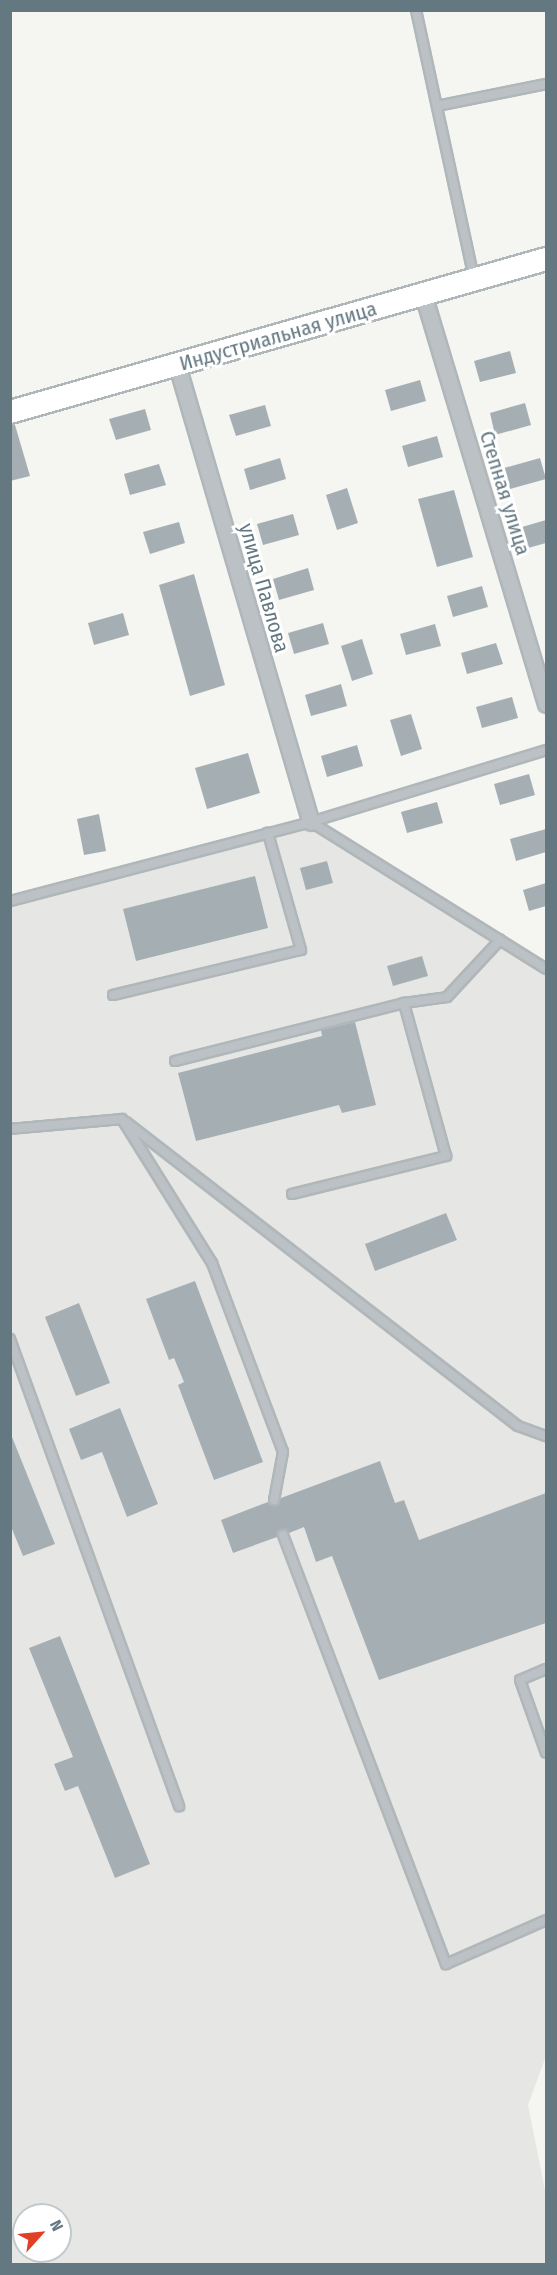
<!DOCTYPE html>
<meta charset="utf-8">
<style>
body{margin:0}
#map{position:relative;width:557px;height:2275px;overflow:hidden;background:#f5f5f1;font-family:"Fira Sans Condensed",sans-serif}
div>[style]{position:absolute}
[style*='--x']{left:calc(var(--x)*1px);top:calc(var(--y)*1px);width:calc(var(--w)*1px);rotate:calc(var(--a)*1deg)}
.built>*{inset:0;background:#e6e7e5}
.building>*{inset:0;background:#a5afb3}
.roads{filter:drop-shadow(2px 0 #b0b7ba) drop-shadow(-2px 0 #b0b7ba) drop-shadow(0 2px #b0b7ba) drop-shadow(0 -2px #b0b7ba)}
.lane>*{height:8px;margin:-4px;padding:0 4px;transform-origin:4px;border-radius:4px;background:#bbc1c4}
.street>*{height:15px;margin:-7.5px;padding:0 7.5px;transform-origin:7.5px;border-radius:7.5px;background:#bbc1c4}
.secondary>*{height:22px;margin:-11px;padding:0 11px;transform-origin:11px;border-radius:11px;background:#fff}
span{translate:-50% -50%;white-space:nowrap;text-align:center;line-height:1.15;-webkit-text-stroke:6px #fff;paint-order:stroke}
.street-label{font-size:21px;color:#647882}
.frame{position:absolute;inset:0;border:12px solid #647882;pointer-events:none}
.north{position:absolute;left:12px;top:2203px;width:60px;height:60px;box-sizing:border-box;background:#fff;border:2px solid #c1c9cd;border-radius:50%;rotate:63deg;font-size:16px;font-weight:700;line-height:24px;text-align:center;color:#647882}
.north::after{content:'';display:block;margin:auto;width:21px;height:27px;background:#e14026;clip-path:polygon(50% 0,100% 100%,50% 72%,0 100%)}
</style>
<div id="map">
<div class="built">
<i style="clip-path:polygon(evenodd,311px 826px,546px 973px,546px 2056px,528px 2105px,546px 2195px,546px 2264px,11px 2264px,11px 904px,311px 826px,24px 2215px,60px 2215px,60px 2251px,24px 2251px,24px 2215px)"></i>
</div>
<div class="building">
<i style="clip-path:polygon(510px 351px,516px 373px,480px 382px,474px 361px)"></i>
<i style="clip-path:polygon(420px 380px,426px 401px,391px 411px,385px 390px)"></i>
<i style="clip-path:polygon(525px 403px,531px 425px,495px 435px,490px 413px)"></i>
<i style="clip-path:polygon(265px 405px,271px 426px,236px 436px,229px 415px)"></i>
<i style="clip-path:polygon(145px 409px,151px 430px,116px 440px,109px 419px)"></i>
<i style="clip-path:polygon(10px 425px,15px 425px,30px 476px,10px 481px)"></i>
<i style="clip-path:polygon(437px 436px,443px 457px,408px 467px,402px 446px)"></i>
<i style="clip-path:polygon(280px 458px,286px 479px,250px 490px,244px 469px)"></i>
<i style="clip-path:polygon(540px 458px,546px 479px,510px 489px,504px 468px)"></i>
<i style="clip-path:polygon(159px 464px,166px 485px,130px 495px,124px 474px)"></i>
<i style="clip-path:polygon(347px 488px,358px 523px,337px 530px,326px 495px)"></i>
<i style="clip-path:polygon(454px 490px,473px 557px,437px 567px,418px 499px)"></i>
<i style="clip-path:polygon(293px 514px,299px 535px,263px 545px,257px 524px)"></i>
<i style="clip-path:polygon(546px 520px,546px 543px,528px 548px,522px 527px)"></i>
<i style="clip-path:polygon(179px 522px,185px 543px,150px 554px,143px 532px)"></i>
<i style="clip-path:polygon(308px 568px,314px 590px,279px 600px,273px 579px)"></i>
<i style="clip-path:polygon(194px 574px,225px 685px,190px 696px,159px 585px)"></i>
<i style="clip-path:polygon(482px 586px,488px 607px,453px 617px,447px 596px)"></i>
<i style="clip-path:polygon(123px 613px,129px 635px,94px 645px,88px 623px)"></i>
<i style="clip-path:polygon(323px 623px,329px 644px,294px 654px,288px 633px)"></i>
<i style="clip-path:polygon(435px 624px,441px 646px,406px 655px,400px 634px)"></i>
<i style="clip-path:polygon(362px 639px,373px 674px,352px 681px,341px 646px)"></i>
<i style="clip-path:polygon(496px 643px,503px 664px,467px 674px,461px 653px)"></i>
<i style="clip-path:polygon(341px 684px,347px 706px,311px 716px,305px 695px)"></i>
<i style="clip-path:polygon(512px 697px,518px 718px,482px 728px,476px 707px)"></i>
<i style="clip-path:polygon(411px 714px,422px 749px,401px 756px,390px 720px)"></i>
<i style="clip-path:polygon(357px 745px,363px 766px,327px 777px,321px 756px)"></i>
<i style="clip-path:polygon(248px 753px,260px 793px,207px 809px,195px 768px)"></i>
<i style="clip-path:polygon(529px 774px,535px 795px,500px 805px,494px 784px)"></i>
<i style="clip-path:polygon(437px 802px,443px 823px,407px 833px,401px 812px)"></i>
<i style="clip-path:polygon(99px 814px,106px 851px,84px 855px,77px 819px)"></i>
<i style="clip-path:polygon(546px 829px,546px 852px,516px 861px,510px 839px)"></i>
<i style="clip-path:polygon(327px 861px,333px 883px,306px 890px,300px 868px)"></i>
<i style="clip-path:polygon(255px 876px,268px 928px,136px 961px,123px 909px)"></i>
<i style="clip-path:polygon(546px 883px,546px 906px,529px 911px,523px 890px)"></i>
<i style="clip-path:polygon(422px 956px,428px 976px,393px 986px,387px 966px)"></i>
<i style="clip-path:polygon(355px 1022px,376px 1105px,342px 1113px,339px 1105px,196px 1141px,178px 1073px,322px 1036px,321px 1030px)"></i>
<i style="clip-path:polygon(446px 1213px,457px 1240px,375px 1271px,365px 1244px)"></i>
<i style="clip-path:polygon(195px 1281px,263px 1462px,214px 1480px,178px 1385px,184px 1382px,174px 1358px,169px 1360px,146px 1299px)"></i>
<i style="clip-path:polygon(79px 1303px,110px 1383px,76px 1396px,45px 1317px)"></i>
<i style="clip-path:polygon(120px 1408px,158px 1504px,127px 1517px,102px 1452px,81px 1460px,69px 1429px)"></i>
<i style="clip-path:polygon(10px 1432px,55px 1544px,23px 1556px,10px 1524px)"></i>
<i style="clip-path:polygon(380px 1461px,395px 1503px,404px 1500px,419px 1540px,546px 1493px,546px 1623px,379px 1680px,332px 1556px,316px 1562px,304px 1527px,289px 1533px,281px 1529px,277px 1537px,233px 1553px,221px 1520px,268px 1502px,277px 1505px,281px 1498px)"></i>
<i style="clip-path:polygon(60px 1636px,150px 1864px,115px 1878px,78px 1786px,65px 1791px,54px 1764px,73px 1757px,29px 1648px)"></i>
</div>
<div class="roads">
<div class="lane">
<i style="--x:416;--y:10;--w:274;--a:77.8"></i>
<i style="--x:437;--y:106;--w:111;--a:-11.4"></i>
<i style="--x:311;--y:822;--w:277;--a:32"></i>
<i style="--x:10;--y:901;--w:311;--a:-14.7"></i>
<i style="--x:311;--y:822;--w:246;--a:-17"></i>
<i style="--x:113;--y:995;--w:193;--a:-13.5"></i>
<i style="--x:301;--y:950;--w:122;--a:-105.8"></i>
<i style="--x:175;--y:1061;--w:236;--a:-14.2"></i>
<i style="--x:404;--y:1003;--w:43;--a:-7.9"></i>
<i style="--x:447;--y:997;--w:78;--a:-47.1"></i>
<i style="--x:126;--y:1122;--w:496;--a:37.8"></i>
<i style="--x:518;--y:1426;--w:30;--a:20"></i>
<i style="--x:10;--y:1129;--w:112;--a:-5.1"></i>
<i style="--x:122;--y:1119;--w:170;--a:58"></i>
<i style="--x:212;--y:1263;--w:202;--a:69.4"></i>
<i style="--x:283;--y:1452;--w:49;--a:100.6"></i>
<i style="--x:292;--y:1194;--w:159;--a:-13.9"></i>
<i style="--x:446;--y:1156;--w:159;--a:-105.4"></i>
<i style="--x:10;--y:1339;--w:497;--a:70.1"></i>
<i style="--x:283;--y:1535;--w:459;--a:69.2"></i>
<i style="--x:446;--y:1964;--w:109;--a:-23.7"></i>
<i style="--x:546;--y:1669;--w:28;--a:157"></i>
<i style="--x:520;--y:1680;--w:77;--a:70.4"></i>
</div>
<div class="street">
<i style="--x:423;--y:294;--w:428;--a:73.3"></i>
<i style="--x:177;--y:365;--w:476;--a:73.7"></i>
</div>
<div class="secondary">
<i style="--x:10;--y:412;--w:557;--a:-15.93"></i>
</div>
</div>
<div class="street-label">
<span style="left:278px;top:336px;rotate:-16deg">Индустриальная улица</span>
<span style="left:505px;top:493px;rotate:73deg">Степная улица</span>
<span style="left:264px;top:588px;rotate:74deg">улица Павлова</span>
</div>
<div class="frame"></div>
<div class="north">N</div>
</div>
